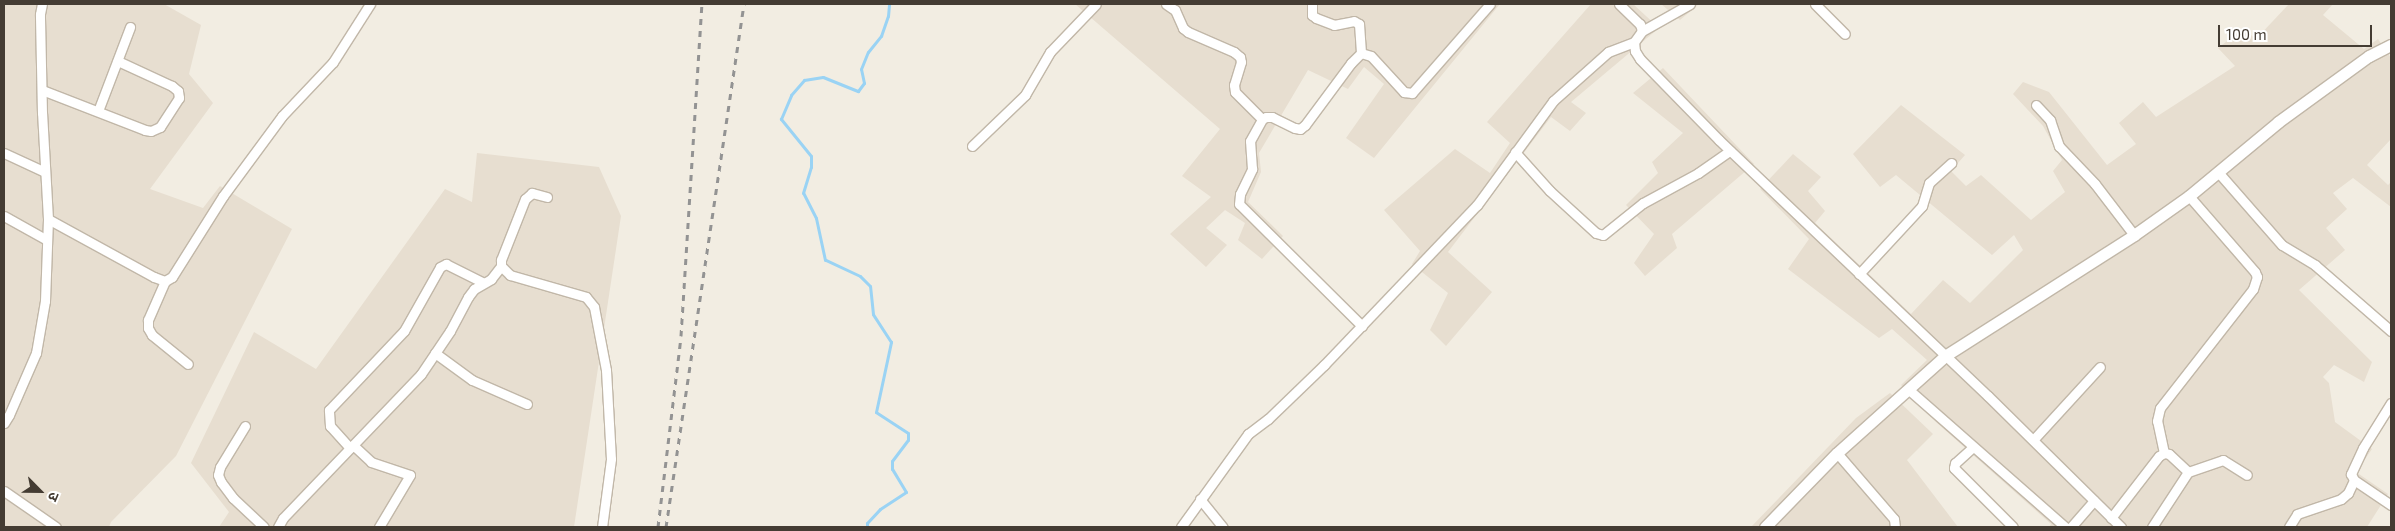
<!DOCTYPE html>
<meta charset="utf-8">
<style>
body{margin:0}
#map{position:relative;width:2395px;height:531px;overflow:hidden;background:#f2ede2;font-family:"Exo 2","Noto Sans Devanagari",sans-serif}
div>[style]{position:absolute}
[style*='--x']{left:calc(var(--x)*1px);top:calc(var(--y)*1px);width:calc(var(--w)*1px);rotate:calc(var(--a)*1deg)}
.residential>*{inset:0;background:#e7ded0}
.stream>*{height:3px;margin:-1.5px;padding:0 1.5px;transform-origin:1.5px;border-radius:1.5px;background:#9ad3f4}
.roads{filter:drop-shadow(1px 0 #c1b7a8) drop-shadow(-1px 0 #c1b7a8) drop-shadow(0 1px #c1b7a8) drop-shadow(0 -1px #c1b7a8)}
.minor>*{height:9px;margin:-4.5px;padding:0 4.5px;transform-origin:4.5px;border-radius:4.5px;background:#fff}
.tertiary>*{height:11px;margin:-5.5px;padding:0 5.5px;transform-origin:5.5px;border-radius:5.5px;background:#fff}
.rail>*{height:3px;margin-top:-1.5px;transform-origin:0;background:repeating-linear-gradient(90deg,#939393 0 6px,transparent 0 12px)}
span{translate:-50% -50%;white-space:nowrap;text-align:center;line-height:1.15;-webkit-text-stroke:4.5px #fff;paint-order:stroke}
.frame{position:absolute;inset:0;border:5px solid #443c33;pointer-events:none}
.north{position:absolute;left:15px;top:466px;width:50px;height:50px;-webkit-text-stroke:4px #fff;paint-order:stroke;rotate:113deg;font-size:14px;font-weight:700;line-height:20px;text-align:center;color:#443c33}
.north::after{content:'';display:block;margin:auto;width:18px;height:22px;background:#443c33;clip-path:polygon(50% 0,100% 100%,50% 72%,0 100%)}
.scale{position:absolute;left:2218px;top:25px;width:154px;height:22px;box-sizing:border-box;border:2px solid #443c33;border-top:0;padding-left:6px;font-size:15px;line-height:18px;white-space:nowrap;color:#443c33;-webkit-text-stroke:4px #fff;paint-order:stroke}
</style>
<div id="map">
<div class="residential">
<i style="clip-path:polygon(4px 4px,164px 4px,201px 25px,189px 74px,213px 103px,150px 189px,203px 208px,220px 186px,292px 229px,176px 456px,111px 522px,109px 527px,4px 527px)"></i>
<i style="clip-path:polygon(1075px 4px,1500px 4px,1374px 158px,1346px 138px,1384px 84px,1364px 67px,1348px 89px,1308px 70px,1259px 153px,1261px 172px,1248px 202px,1283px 236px,1262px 259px,1238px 240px,1245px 223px,1225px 210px,1206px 228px,1227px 245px,1206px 267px,1170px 234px,1211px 197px,1182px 176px,1220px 129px)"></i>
<i style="clip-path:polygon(1591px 4px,1633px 4px,1659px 28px,1571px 102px,1586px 113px,1570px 131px,1551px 117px,1448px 252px,1492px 292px,1446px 346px,1430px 330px,1448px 293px,1412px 264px,1420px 251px,1384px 210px,1455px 149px,1490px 173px,1510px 143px,1487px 122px)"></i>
<i style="clip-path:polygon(1661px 4px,1699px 4px,1680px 20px)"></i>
<i style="clip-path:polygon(2289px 4px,2333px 4px,2323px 15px,2364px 49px,2378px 39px,2391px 58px,2391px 139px,2367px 165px,2388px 185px,2391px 182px,2391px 207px,2353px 178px,2333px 193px,2347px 209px,2326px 228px,2345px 250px,2299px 290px,2372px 362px,2364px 382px,2334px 365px,2323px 377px,2329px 383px,2335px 422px,2372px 449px,2356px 472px,2388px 494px,2367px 527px,2049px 527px,2051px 524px,1936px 422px,1901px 385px,1927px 360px,1892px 329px,1879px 338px,1788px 269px,1809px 239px,1760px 189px,1793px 154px,1821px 177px,1808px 191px,1825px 211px,1815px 223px,1911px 314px,1943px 280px,1970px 303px,2023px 250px,2014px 235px,1992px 255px,1896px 175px,1880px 187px,1853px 154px,1901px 105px,1965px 155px,1951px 171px,1966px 186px,1981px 175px,2031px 220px,2065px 192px,2053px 171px,2062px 160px,2043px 126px,2013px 94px,2023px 82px,2049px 92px,2107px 165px,2136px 144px,2119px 123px,2143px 102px,2156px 117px,2235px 66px,2218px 48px,2243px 29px,2256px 39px)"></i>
<i style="clip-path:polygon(1663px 68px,1754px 164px,1672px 234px,1677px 248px,1645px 276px,1634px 263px,1654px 234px,1626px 205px,1658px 173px,1652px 162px,1683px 133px,1633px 93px)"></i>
<i style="clip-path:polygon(477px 153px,599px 167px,621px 216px,574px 527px,219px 527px,229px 512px,191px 463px,254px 332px,316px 369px,445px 189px,472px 202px)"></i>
<i style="clip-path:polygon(1890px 393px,1933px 434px,1907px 460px,1958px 527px,1751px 527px,1856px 418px)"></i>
</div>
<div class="stream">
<i style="--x:867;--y:527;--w:4;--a:-90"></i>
<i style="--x:867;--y:523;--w:19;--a:-47"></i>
<i style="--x:880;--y:509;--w:31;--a:-33"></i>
<i style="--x:906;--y:492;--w:27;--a:-121"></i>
<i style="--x:892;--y:469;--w:8;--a:-90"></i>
<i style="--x:892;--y:461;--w:26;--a:-53"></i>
<i style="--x:908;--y:440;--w:7;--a:-90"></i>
<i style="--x:908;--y:433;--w:38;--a:-147"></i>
<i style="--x:876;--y:412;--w:72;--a:-77.9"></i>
<i style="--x:891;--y:342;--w:33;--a:-123"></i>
<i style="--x:873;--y:314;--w:28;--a:-96"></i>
<i style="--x:870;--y:286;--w:14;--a:-135"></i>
<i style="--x:860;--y:276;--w:38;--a:-155"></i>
<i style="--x:825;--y:260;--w:43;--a:-102.1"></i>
<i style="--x:816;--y:218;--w:28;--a:-117"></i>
<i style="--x:803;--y:193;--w:27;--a:-73"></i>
<i style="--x:811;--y:167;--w:11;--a:-90"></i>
<i style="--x:811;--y:156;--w:48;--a:-129"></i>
<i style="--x:781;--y:119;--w:26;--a:-67"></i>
<i style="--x:791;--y:95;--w:20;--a:-49"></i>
<i style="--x:804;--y:80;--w:19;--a:-9"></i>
<i style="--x:823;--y:77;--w:38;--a:22"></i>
<i style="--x:858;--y:91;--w:10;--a:-53"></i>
<i style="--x:864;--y:83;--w:14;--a:-102"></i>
<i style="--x:861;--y:69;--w:18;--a:-68"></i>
<i style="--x:868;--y:52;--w:21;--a:-51"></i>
<i style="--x:881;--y:36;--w:21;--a:-71"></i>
<i style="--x:888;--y:16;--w:12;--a:-85"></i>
</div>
<div class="roads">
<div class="minor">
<i style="--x:1166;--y:4;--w:11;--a:34"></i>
<i style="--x:1175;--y:10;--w:20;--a:66"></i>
<i style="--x:1183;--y:28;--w:6;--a:39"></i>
<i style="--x:1188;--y:32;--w:50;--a:23.5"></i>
<i style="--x:1234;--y:52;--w:8;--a:40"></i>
<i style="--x:1240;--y:57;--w:5;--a:79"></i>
<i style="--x:1241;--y:62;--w:24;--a:107"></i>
<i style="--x:1234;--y:85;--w:7;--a:82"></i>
<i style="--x:1235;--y:92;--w:38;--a:45"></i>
<i style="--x:1312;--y:4;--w:11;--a:90"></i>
<i style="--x:1312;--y:15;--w:5;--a:37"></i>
<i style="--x:1316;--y:18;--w:19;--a:21"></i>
<i style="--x:1334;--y:25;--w:20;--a:-11"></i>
<i style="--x:1354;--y:21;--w:6;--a:31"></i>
<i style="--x:1359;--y:24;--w:29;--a:86"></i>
<i style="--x:1619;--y:4;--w:29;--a:44"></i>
<i style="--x:1640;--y:24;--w:7;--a:74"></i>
<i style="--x:1642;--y:31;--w:14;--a:126"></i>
<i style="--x:1634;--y:42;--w:9;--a:84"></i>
<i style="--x:1635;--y:51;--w:9;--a:58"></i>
<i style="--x:1640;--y:59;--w:113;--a:45.7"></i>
<i style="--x:1719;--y:140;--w:371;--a:43.6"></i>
<i style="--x:1988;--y:396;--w:187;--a:44.6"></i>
<i style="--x:1815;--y:4;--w:42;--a:45"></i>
<i style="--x:1642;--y:31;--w:55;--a:-29.4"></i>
<i style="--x:42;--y:90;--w:110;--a:21.2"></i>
<i style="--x:145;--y:130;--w:6;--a:9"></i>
<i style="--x:151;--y:131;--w:10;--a:-24"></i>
<i style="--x:160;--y:127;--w:35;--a:-57"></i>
<i style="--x:179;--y:98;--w:7;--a:-98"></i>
<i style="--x:178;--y:91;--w:8;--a:-140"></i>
<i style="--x:172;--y:86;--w:60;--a:-155.2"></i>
<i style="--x:2036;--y:105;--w:21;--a:47"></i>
<i style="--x:2050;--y:120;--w:28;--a:71"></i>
<i style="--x:2059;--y:146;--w:52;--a:46.5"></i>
<i style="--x:2095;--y:184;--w:64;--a:52.6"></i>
<i style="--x:98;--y:111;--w:90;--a:-69.1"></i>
<i style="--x:972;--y:146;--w:74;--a:-43.9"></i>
<i style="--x:1025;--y:95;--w:50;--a:-59.8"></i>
<i style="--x:1050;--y:52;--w:66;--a:-46.2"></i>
<i style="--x:1515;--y:152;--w:52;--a:48.1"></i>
<i style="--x:1550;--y:191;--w:62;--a:42.4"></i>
<i style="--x:1596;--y:233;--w:7;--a:16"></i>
<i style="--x:1603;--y:235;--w:51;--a:-38.7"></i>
<i style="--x:1643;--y:203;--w:63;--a:-28.6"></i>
<i style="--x:1698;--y:173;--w:39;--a:-35"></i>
<i style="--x:4;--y:153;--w:45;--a:24.9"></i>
<i style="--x:2218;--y:172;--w:97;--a:48.8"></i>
<i style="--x:2282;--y:245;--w:39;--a:31"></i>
<i style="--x:2315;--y:265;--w:101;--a:41"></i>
<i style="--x:547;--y:197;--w:16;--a:-165"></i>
<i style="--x:532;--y:193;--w:9;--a:139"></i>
<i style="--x:525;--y:199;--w:66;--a:111.5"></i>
<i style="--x:501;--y:260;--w:6;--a:90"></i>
<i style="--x:501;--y:266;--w:13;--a:45"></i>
<i style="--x:510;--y:275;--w:79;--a:16.1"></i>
<i style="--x:586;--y:297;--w:13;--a:51"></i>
<i style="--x:594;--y:307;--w:64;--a:79.2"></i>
<i style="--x:606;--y:370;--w:89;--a:86.8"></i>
<i style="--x:611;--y:459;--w:69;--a:97.5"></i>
<i style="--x:4;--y:216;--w:49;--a:29.2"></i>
<i style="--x:48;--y:219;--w:121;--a:28.7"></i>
<i style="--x:154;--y:277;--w:12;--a:20"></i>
<i style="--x:165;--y:281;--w:8;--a:-30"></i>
<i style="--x:172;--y:277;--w:96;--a:-57.8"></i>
<i style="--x:223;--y:196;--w:99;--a:-53.6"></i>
<i style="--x:282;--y:116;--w:74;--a:-46.6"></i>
<i style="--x:333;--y:62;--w:69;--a:-57.5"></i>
<i style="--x:1859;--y:274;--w:93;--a:-47.2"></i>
<i style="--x:1922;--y:206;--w:24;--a:-73"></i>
<i style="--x:1929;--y:183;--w:30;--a:-42"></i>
<i style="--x:165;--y:281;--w:43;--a:113.6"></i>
<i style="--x:148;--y:320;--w:8;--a:90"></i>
<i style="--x:148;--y:328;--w:8;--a:60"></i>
<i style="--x:152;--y:335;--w:46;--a:38.9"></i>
<i style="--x:1362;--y:326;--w:173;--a:-135.2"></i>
<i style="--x:1239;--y:204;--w:10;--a:-84"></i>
<i style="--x:1240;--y:194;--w:28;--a:-64"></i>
<i style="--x:1252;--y:169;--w:28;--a:-94"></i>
<i style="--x:1250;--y:141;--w:25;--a:-61"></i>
<i style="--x:1262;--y:119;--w:4;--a:-27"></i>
<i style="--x:1266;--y:117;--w:6;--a:0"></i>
<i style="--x:1272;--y:117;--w:25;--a:26"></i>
<i style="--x:1295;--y:128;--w:5;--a:11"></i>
<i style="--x:1300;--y:129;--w:6;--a:-39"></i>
<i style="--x:1305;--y:125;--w:77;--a:-53.4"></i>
<i style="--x:1351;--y:63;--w:14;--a:-45"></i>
<i style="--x:1361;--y:53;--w:10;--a:17"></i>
<i style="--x:1371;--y:56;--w:49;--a:47.5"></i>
<i style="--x:1404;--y:92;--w:8;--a:7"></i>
<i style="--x:1412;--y:93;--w:118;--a:-48.8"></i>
<i style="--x:435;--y:353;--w:46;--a:36.1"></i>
<i style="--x:472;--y:380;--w:60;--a:23.6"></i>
<i style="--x:1908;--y:389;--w:209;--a:41.3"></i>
<i style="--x:2391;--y:403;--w:53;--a:121.9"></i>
<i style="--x:2363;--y:448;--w:29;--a:115"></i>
<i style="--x:2351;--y:474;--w:7;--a:63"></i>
<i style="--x:2354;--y:480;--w:45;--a:34"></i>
<i style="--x:4;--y:423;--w:9;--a:-58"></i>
<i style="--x:9;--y:415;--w:68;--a:-66.5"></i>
<i style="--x:36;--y:353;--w:53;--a:-80.2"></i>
<i style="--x:45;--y:301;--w:82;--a:-87.9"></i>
<i style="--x:48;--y:219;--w:106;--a:-93.2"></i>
<i style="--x:42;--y:113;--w:99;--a:-91.2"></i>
<i style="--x:40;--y:14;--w:10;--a:-79"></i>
<i style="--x:245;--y:426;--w:48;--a:121.4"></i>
<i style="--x:220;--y:467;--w:8;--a:104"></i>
<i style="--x:218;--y:475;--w:8;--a:67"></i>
<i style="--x:221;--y:482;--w:20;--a:53"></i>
<i style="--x:233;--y:498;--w:42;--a:43.1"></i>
<i style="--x:2033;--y:440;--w:99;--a:-47.5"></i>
<i style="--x:353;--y:445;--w:25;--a:43"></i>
<i style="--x:371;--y:462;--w:41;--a:18.4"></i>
<i style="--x:410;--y:475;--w:61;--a:120.8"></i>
<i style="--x:1973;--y:447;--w:24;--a:138"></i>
<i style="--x:1955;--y:463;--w:5;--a:101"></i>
<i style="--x:1954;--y:468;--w:83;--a:45"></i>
<i style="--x:350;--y:448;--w:30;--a:-132"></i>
<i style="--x:330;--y:426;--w:16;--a:-94"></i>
<i style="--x:329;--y:410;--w:109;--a:-46.5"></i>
<i style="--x:404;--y:331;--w:73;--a:-60.6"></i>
<i style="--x:440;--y:267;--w:7;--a:-27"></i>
<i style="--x:446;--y:264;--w:42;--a:26.6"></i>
<i style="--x:1837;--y:453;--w:87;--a:49.2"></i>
<i style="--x:1894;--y:519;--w:8;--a:83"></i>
<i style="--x:2164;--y:453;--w:33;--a:-102"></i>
<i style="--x:2157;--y:421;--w:13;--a:-77"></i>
<i style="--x:2160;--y:408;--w:151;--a:-52"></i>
<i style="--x:2253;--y:289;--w:13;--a:-72"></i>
<i style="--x:2257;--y:277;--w:5;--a:-112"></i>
<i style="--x:2255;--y:272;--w:101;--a:-131"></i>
<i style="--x:4;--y:491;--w:63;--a:34.7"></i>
<i style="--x:1200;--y:499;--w:36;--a:51"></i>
<i style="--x:2111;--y:518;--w:78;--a:-52.3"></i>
<i style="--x:2159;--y:456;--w:6;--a:-31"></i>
<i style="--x:2164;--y:453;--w:5;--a:11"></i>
<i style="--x:2169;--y:454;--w:26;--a:43"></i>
<i style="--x:278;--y:527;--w:10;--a:-61"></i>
<i style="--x:283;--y:518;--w:199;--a:-46.2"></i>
<i style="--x:421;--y:374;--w:52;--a:-56"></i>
<i style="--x:450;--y:331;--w:38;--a:-62"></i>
<i style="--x:468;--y:297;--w:10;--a:-53"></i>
<i style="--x:474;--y:289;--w:20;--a:-30"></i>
<i style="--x:491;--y:279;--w:16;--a:-52"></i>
<i style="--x:1181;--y:527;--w:115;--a:-54.2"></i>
<i style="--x:1248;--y:434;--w:25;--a:-37"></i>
<i style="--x:1268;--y:419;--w:78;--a:-44"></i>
<i style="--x:1324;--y:365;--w:221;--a:-46.3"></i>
<i style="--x:1477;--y:205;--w:129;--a:-53.8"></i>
<i style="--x:1553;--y:101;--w:74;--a:-41.7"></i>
<i style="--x:1608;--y:52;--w:28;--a:-21"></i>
<i style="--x:2071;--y:527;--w:35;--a:-49"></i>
<i style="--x:2152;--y:527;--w:66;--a:-56.8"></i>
<i style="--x:2188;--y:472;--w:37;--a:-19"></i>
<i style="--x:2223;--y:460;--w:28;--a:32"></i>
<i style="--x:2289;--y:527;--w:15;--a:-58"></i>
<i style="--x:2297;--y:514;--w:46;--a:-18.8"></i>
<i style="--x:2341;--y:499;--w:9;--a:-41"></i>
<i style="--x:2348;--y:493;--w:14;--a:-65"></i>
</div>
<div class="tertiary">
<i style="--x:1765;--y:527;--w:103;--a:-45.8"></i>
<i style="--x:1837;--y:453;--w:145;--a:-41.9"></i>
<i style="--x:1945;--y:356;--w:224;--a:-32.6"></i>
<i style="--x:2134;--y:235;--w:67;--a:-35.3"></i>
<i style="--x:2189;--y:196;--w:116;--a:-39.7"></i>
<i style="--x:2278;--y:122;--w:112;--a:-36"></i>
<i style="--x:2369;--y:56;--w:25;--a:-27"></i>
</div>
</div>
<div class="rail">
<i style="--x:658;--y:527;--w:192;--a:-83.1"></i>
<i style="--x:681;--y:336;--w:333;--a:-86.4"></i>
<i style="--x:666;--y:527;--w:529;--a:-81.52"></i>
</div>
<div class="frame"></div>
<div class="north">उ</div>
<div class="scale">100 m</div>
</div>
